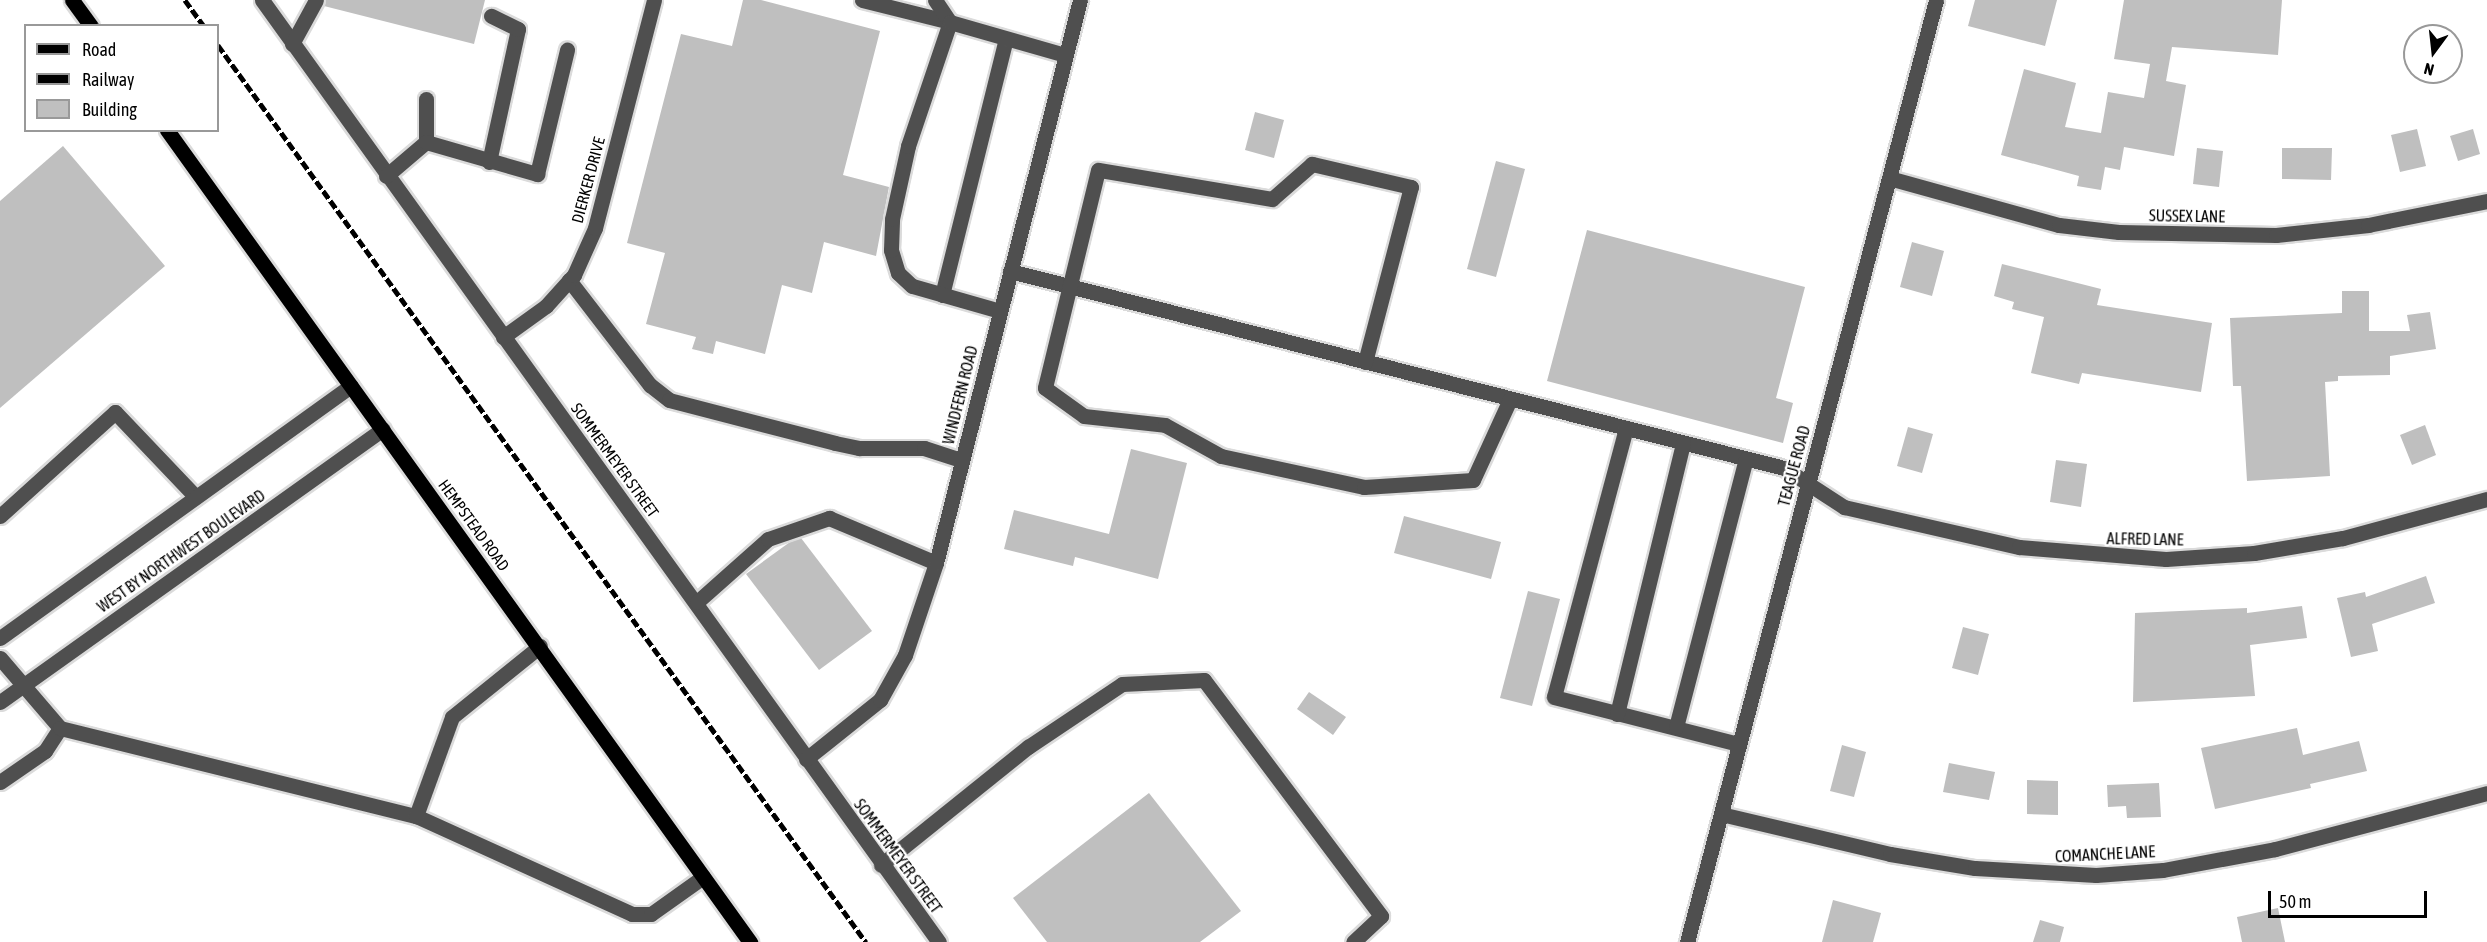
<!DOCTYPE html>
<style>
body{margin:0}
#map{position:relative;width:2487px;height:942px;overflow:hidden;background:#fff;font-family:"Asap Condensed",sans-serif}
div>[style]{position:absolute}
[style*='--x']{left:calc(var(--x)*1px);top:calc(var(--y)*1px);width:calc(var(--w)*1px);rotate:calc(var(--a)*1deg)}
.building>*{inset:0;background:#bfbfbf}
.roads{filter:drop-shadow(2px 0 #dbdbdb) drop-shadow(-2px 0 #dbdbdb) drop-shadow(0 2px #dbdbdb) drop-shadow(0 -2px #dbdbdb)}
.minor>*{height:15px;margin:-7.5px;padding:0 7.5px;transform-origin:7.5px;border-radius:7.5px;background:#4f4f4f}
.major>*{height:15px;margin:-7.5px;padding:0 7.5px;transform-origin:7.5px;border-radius:7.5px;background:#000}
.rail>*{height:4.5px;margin-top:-2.25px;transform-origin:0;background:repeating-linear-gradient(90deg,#000 0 9px,transparent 0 12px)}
span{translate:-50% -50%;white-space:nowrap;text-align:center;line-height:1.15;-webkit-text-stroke:4.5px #fff;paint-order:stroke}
.street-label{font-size:16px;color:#000}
.legend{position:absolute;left:24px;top:24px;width:195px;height:108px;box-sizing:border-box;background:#fff;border:2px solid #999;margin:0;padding:8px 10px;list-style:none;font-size:18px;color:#000}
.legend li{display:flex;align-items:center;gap:12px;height:30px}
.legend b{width:30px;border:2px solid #999}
.north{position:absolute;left:2403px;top:24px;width:60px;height:60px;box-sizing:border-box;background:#fff;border:2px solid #999;border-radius:50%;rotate:195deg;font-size:16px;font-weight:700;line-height:24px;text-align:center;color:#000}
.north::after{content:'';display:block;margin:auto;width:21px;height:27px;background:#000;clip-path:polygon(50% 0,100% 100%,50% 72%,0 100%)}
.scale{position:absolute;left:2268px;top:891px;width:159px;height:27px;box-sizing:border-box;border:3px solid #000;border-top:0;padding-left:8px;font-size:18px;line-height:21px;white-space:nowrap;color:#000;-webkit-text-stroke:4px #fff;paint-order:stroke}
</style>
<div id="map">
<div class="building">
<i style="clip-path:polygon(326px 0,485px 0,474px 44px,324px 6px)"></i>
<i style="clip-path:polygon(743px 0,761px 0,880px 31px,843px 175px,889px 187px,876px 256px,824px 242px,812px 293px,782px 285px,765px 354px,716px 341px,713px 354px,692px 349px,696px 337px,646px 324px,665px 253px,627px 243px,681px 34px,732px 46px)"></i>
<i style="clip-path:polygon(1975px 0,2057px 0,2045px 46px,1968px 26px)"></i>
<i style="clip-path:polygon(2124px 0,2282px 0,2278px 55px,2172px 47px,2166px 81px,2186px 85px,2174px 156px,2124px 147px,2120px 170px,2105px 167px,2101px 190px,2077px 186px,2079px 176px,2001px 155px,2024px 69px,2076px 83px,2065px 127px,2101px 133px,2108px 92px,2144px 98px,2150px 64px,2114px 59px)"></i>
<i style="clip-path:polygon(1255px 112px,1284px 120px,1274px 158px,1245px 150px)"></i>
<i style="clip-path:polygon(2417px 129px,2426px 166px,2400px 172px,2391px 135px)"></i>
<i style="clip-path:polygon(2473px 129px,2480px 154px,2458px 161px,2450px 136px)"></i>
<i style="clip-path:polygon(63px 146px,165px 266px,0 408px,0 201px)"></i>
<i style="clip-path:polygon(2197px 148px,2223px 151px,2219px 187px,2193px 184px)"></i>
<i style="clip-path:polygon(2282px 148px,2332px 148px,2331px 180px,2282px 179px)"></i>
<i style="clip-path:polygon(1496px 161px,1525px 169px,1496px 277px,1467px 269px)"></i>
<i style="clip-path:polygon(1587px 230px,1805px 287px,1776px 398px,1793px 403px,1783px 443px,1547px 381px)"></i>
<i style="clip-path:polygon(1912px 242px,1944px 251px,1932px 296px,1900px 287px)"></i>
<i style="clip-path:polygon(2002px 264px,2101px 289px,2097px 305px,2212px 323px,2201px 392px,2082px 373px,2079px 384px,2031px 373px,2044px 317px,2012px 309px,2014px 302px,1994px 296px)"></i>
<i style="clip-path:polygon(2342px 291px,2369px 291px,2369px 331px,2410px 331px,2407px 315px,2430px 312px,2436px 349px,2390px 356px,2390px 375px,2338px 376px,2338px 381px,2325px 382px,2330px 476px,2247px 481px,2241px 386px,2233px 386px,2230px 318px,2342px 313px)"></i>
<i style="clip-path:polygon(2425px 425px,2436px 455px,2412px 465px,2400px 435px)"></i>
<i style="clip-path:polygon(1908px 427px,1933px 434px,1922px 473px,1897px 466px)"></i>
<i style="clip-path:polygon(1131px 449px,1187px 463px,1158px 579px,1075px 557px,1073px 566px,1004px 549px,1014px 510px,1109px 534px)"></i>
<i style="clip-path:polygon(2056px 460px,2087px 464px,2081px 507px,2050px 502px)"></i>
<i style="clip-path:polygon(1404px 516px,1501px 542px,1491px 579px,1394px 553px)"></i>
<i style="clip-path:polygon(801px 538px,872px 631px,819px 670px,746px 574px,790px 542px)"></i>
<i style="clip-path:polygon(2426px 576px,2435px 603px,2372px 624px,2378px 651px,2351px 657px,2337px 598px,2365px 592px,2366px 597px)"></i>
<i style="clip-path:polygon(1528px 591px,1560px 599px,1532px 706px,1500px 698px)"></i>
<i style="clip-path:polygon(2302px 606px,2307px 638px,2250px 645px,2255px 696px,2133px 702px,2135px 613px,2247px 608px,2247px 613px)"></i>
<i style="clip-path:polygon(1963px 627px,1989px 634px,1978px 675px,1952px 668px)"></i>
<i style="clip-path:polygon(1309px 692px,1346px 717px,1333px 735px,1297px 709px)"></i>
<i style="clip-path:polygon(2297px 728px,2303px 755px,2359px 741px,2367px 771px,2310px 784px,2311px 788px,2215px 809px,2201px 748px)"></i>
<i style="clip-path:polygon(1842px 745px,1866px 752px,1854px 797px,1830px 791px)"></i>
<i style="clip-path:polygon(1949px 763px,1995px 772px,1989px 800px,1943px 792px)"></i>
<i style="clip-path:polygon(2027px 780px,2058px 781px,2058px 815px,2027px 814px)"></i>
<i style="clip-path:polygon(2159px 783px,2161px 817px,2127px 818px,2126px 806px,2108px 807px,2107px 785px)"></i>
<i style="clip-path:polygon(1149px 793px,1241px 911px,1200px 942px,1047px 942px,1013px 898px)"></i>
<i style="clip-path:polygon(1833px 900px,1881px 913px,1873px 942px,1822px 942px)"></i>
<i style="clip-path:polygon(2278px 908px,2285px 942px,2242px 942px,2237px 917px)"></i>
<i style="clip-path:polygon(2040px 920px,2064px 927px,2060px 942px,2033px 942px)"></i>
</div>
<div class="roads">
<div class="minor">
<i style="--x:262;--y:0;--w:1160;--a:54.3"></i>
<i style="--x:862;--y:0;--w:91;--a:14"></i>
<i style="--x:935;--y:0;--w:27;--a:56"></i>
<i style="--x:292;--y:44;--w:50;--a:-61.4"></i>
<i style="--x:426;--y:142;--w:43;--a:-90"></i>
<i style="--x:489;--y:162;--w:136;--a:-77.7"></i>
<i style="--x:518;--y:29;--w:30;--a:-154"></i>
<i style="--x:386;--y:176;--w:52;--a:-40.4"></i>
<i style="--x:426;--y:142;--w:116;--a:16.1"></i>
<i style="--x:537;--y:174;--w:128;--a:-76.4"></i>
<i style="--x:1889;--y:178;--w:176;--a:15.5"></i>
<i style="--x:2059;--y:225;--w:60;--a:6.7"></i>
<i style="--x:2119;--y:232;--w:157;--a:1.1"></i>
<i style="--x:2276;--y:235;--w:93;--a:-6.2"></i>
<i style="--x:2368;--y:225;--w:121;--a:-11.4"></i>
<i style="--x:1010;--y:271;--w:799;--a:14.28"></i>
<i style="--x:1784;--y:468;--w:72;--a:33"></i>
<i style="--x:1844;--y:507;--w:180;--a:12.9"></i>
<i style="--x:2019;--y:547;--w:147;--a:4.7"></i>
<i style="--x:2166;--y:559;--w:88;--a:-3.9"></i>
<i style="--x:2254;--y:553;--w:90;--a:-9.6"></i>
<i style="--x:2343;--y:538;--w:149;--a:-15.2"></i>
<i style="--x:569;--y:280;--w:133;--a:52.4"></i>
<i style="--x:650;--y:385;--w:24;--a:38"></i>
<i style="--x:669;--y:400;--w:171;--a:14.5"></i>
<i style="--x:835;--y:443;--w:25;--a:12"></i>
<i style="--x:859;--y:448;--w:65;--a:0"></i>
<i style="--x:924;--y:448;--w:40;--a:18"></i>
<i style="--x:942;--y:295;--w:264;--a:-76"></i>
<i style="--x:1000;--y:311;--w:91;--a:-164.1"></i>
<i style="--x:912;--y:286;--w:19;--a:-137"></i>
<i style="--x:898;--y:273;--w:24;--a:-107"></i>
<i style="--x:891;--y:250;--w:31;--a:-88"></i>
<i style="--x:892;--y:219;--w:75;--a:-77.6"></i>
<i style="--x:908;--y:146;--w:131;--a:-71.3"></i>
<i style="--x:950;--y:22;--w:120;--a:16"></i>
<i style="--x:503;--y:337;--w:53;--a:-35.8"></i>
<i style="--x:546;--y:306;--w:42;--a:-47.9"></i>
<i style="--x:574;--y:275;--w:51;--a:-65.9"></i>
<i style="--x:595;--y:228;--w:236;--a:-75.5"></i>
<i style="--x:1365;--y:362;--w:181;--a:-75.3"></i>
<i style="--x:1411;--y:187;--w:102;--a:-166.9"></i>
<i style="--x:1312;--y:164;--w:53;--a:138.8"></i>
<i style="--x:1272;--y:199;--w:176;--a:-170.5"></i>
<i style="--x:1098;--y:170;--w:224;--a:103.7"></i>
<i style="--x:1045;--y:388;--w:48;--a:35.7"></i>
<i style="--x:1084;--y:416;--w:81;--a:6.3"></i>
<i style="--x:1165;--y:425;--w:64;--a:29"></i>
<i style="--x:1221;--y:456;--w:146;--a:12.2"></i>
<i style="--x:1364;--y:487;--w:109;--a:-3.7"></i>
<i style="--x:1473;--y:480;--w:89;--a:-65.4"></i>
<i style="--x:1626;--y:428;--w:278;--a:105"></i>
<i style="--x:1554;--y:697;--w:191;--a:14.3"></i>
<i style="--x:0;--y:516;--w:155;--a:-42.1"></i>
<i style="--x:115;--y:412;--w:117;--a:46.4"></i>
<i style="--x:697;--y:602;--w:95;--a:-41.6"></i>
<i style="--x:768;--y:539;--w:65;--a:-19"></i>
<i style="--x:829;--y:518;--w:116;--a:22.8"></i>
<i style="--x:0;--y:638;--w:432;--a:-35.7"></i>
<i style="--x:0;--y:658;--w:92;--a:49.4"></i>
<i style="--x:0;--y:702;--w:470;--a:-35.5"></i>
<i style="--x:1617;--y:714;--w:279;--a:-76.3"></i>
<i style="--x:1676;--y:727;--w:277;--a:-75.4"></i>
<i style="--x:806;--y:759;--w:95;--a:-38.6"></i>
<i style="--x:880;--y:700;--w:51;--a:-60.9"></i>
<i style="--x:905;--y:655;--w:97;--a:-71.4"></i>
<i style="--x:936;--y:563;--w:581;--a:-75.65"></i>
<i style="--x:0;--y:782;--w:55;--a:-34.6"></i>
<i style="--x:45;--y:751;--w:27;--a:-57"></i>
<i style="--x:60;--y:728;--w:367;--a:13.9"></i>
<i style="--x:416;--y:816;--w:237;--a:24.4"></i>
<i style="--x:632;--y:914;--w:19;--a:0"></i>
<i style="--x:651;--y:914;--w:64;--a:-35.4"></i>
<i style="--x:1721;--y:814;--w:174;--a:13.3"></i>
<i style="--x:1890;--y:854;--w:86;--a:9.4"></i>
<i style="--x:1975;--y:868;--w:121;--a:3.3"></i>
<i style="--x:2096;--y:875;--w:67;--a:-4.3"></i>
<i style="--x:2163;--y:870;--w:114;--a:-10.6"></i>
<i style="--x:2275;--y:849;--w:219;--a:-14.8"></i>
<i style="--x:416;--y:816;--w:105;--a:-70"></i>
<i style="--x:452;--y:717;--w:113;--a:-38.9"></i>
<i style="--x:881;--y:865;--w:189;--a:-38.8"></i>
<i style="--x:1028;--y:747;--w:113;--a:-33.8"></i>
<i style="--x:1122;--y:684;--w:82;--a:-2.8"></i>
<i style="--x:1204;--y:680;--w:295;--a:53.1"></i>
<i style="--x:1381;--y:916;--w:38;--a:137"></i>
<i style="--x:1687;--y:942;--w:974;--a:-75.19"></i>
</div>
<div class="major">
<i style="--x:72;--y:0;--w:32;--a:54"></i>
<i style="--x:167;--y:130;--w:1000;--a:54.32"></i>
</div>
</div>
<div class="rail">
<i style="--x:185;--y:0;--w:32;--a:54"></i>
<i style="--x:218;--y:45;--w:1107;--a:54.16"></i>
</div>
<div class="street-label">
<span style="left:588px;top:180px;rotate:-75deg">DIERKER DRIVE</span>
<span style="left:2187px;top:216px;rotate:1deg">SUSSEX LANE</span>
<span style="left:960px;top:395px;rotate:-76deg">WINDFERN ROAD</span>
<span style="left:615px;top:460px;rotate:54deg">SOMMERMEYER STREET</span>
<span style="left:1794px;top:466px;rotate:-75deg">TEAGUE ROAD</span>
<span style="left:474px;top:525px;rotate:54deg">HEMPSTEAD ROAD</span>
<span style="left:2145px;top:539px;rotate:1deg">ALFRED LANE</span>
<span style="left:181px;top:551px;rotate:-35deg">WEST BY NORTHWEST BOULEVARD</span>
<span style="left:2105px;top:854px;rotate:-3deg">COMANCHE LANE</span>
<span style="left:898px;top:856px;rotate:54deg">SOMMERMEYER STREET</span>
</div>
<ul class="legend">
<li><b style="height:8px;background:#000"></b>Road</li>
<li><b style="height:8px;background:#000"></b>Railway</li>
<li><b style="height:16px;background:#bfbfbf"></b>Building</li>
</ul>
<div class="north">N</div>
<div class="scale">50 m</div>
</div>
